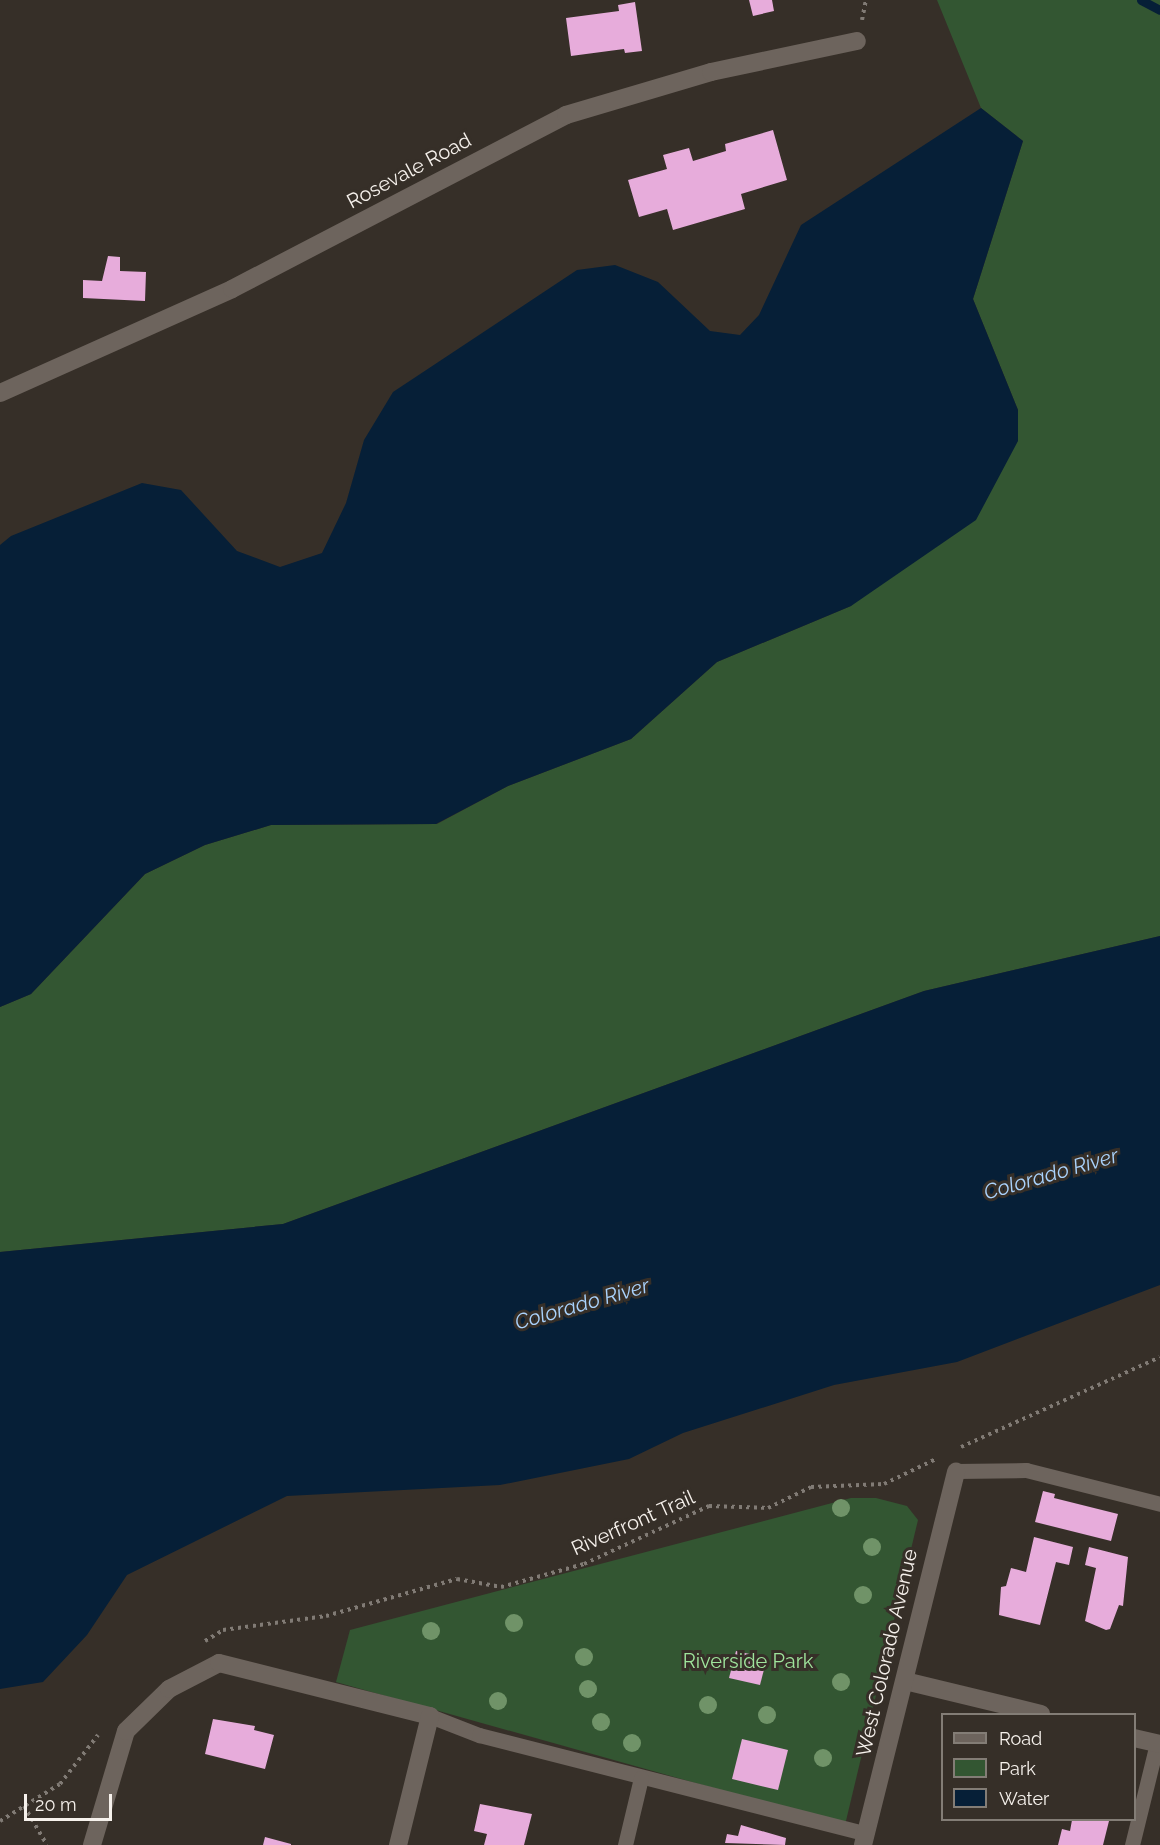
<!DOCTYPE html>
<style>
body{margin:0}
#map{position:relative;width:1160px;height:1845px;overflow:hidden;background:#362f28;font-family:Raleway,sans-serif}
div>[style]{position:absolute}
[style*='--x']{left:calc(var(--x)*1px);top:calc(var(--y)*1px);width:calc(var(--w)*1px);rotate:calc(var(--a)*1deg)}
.green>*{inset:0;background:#335632}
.water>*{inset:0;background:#061f37}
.stream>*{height:9px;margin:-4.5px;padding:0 4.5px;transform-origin:4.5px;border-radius:4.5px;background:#061f37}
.building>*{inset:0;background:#e7acdb}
.path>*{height:4px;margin-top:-2px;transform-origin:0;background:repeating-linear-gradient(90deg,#817b75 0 3px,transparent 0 7.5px)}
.lane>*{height:15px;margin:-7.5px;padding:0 7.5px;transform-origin:7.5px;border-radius:7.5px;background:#6d645d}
.street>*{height:18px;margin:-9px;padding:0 9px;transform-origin:9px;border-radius:9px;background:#6d645d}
.trees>*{width:18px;height:18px;margin:-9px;border-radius:50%;background:#709368}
span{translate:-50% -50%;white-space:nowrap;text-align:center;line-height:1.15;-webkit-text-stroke:6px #362f28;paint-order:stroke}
.street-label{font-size:20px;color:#f6f1ec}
.park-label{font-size:20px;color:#9fe59c}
.water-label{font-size:21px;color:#a9d2fc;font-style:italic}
.legend{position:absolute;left:941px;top:1713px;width:195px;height:108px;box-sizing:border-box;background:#362f28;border:2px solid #837d76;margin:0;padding:8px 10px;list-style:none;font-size:18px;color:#f6f1ec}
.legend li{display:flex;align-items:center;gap:12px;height:30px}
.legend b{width:30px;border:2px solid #837d76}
.scale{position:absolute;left:24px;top:1794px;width:88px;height:27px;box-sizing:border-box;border:3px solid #f6f1ec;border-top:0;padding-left:8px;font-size:18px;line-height:21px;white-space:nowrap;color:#f6f1ec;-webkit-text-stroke:4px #362f28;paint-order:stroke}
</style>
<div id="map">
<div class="green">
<i style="clip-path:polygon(937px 0,1160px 0,1160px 936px,924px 991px,283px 1224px,0 1252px,0 1007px,31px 994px,145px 874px,205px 845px,271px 825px,437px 824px,508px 786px,631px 739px,717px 662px,851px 606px,1018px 410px,973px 299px,1023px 141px,981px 108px)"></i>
<i style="clip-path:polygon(851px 1498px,876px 1498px,907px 1506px,918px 1520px,845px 1825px,336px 1682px,350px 1630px)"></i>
</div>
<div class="water">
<i style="clip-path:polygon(981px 108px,1023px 141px,973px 299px,1018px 410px,1018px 441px,976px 520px,851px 606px,717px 662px,631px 739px,508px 786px,436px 824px,271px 825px,205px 845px,145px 874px,31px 994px,0 1007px,0 545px,11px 536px,142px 483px,181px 490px,237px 551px,280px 567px,322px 553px,346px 503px,364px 440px,393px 392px,577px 270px,615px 265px,658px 282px,710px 331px,740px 335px,759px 315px,801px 225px)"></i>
<i style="clip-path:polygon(1160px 936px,1160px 1285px,957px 1362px,834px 1385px,683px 1433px,629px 1459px,500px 1485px,287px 1496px,127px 1575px,87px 1635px,43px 1682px,0 1689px,0 1252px,283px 1224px,924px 991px)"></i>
</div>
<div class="stream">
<i style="--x:1141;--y:0;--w:21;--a:28"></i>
</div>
<div class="building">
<i style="clip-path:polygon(749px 0,772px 0,774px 11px,753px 16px)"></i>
<i style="clip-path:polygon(635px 2px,642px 51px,625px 53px,624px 49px,571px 56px,566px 18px,619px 11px,618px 5px)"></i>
<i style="clip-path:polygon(773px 130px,787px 180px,741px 194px,745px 209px,673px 230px,667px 209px,639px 217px,628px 180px,667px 169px,663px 155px,689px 148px,693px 161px,726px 151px,725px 144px)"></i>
<i style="clip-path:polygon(108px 256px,120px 257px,120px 271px,146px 272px,145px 301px,83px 298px,83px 280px,102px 281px)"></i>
<i style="clip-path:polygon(1043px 1491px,1055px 1494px,1054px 1498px,1118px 1514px,1111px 1541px,1035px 1522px)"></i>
<i style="clip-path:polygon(1034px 1537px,1073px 1547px,1069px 1565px,1056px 1562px,1040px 1625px,999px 1615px,1001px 1587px,1006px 1586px,1011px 1568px,1026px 1572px)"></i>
<i style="clip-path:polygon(1089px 1547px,1128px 1557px,1123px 1606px,1119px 1605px,1110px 1629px,1106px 1630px,1085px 1621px,1096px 1568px,1085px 1565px)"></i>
<i style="clip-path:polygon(736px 1651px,767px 1658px,760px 1685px,729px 1678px)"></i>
<i style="clip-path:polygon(213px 1719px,255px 1726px,254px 1730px,274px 1735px,265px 1769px,205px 1754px)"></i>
<i style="clip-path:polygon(742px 1739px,788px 1750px,778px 1790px,732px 1779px)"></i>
<i style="clip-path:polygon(480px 1804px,532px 1814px,524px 1845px,484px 1845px,487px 1834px,474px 1831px)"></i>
<i style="clip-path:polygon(1072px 1820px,1109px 1821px,1103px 1845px,1058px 1845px,1062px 1829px,1070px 1831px)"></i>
<i style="clip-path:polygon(741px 1825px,786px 1838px,785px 1845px,725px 1843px,727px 1834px,738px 1836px)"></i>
<i style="clip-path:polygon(265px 1837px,291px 1844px,291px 1845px,263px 1845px)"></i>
</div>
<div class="path">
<i style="--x:862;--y:20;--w:20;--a:-79"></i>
<i style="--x:961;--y:1447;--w:218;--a:-24.3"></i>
<i style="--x:205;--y:1641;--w:21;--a:-31"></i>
<i style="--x:223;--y:1630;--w:104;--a:-7.7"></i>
<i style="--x:326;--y:1616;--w:136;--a:-15.8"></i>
<i style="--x:457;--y:1579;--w:45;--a:10.3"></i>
<i style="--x:501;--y:1587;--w:86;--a:-15.5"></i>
<i style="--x:584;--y:1564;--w:138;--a:-24.9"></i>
<i style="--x:709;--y:1506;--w:59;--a:1.9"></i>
<i style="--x:768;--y:1508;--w:48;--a:-26"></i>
<i style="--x:811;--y:1487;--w:73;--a:-2.4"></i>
<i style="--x:884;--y:1484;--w:58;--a:-25.7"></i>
<i style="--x:24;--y:1806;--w:45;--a:59.5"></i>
<i style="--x:0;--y:1821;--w:70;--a:-31.7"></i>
<i style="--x:60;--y:1784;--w:62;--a:-52.2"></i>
</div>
<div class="lane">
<i style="--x:956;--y:1471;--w:70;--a:-0.8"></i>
<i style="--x:1026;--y:1470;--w:138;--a:14.2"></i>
<i style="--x:430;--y:1716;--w:53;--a:21.2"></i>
<i style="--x:479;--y:1735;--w:399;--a:14.3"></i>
<i style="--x:625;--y:1845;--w:69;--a:-76.6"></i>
<i style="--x:1132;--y:1845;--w:105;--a:-76.2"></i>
</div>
<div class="street">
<i style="--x:0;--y:393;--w:254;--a:-24.1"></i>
<i style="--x:232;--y:289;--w:377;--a:-27.5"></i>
<i style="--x:566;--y:115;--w:151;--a:-16.5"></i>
<i style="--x:711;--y:72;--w:149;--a:-12"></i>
<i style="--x:905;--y:1681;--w:140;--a:13.6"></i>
<i style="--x:1134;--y:1738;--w:27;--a:13"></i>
<i style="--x:92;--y:1845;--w:119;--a:-73.4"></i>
<i style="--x:126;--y:1731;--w:60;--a:-44.3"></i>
<i style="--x:169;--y:1689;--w:56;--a:-27.5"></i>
<i style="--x:219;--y:1663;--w:218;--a:14.1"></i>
<i style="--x:430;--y:1716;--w:133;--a:103.9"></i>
<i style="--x:863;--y:1845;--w:385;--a:-76"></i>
</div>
<div class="trees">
<i style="left:841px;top:1508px"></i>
<i style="left:872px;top:1547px"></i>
<i style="left:863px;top:1595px"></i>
<i style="left:514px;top:1623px"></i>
<i style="left:431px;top:1631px"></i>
<i style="left:584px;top:1657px"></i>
<i style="left:841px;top:1682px"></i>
<i style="left:588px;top:1689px"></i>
<i style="left:498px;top:1701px"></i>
<i style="left:708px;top:1705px"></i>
<i style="left:767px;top:1715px"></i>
<i style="left:601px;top:1722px"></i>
<i style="left:632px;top:1743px"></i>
<i style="left:823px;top:1758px"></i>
</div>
<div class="street-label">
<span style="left:409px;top:171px;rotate:-28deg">Rosevale Road</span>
<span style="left:633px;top:1523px;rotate:-24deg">Riverfront Trail</span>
<span style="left:887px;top:1653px;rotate:-77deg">West Colorado Avenue</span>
</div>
<div class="park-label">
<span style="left:748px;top:1661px">Riverside Park</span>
</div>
<div class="water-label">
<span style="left:1051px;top:1174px;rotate:-16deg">Colorado River</span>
<span style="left:582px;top:1304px;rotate:-16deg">Colorado River</span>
</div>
<ul class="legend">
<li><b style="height:8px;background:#6d645d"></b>Road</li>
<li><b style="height:16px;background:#335632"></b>Park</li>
<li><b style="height:16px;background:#061f37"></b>Water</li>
</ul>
<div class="scale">20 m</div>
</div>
